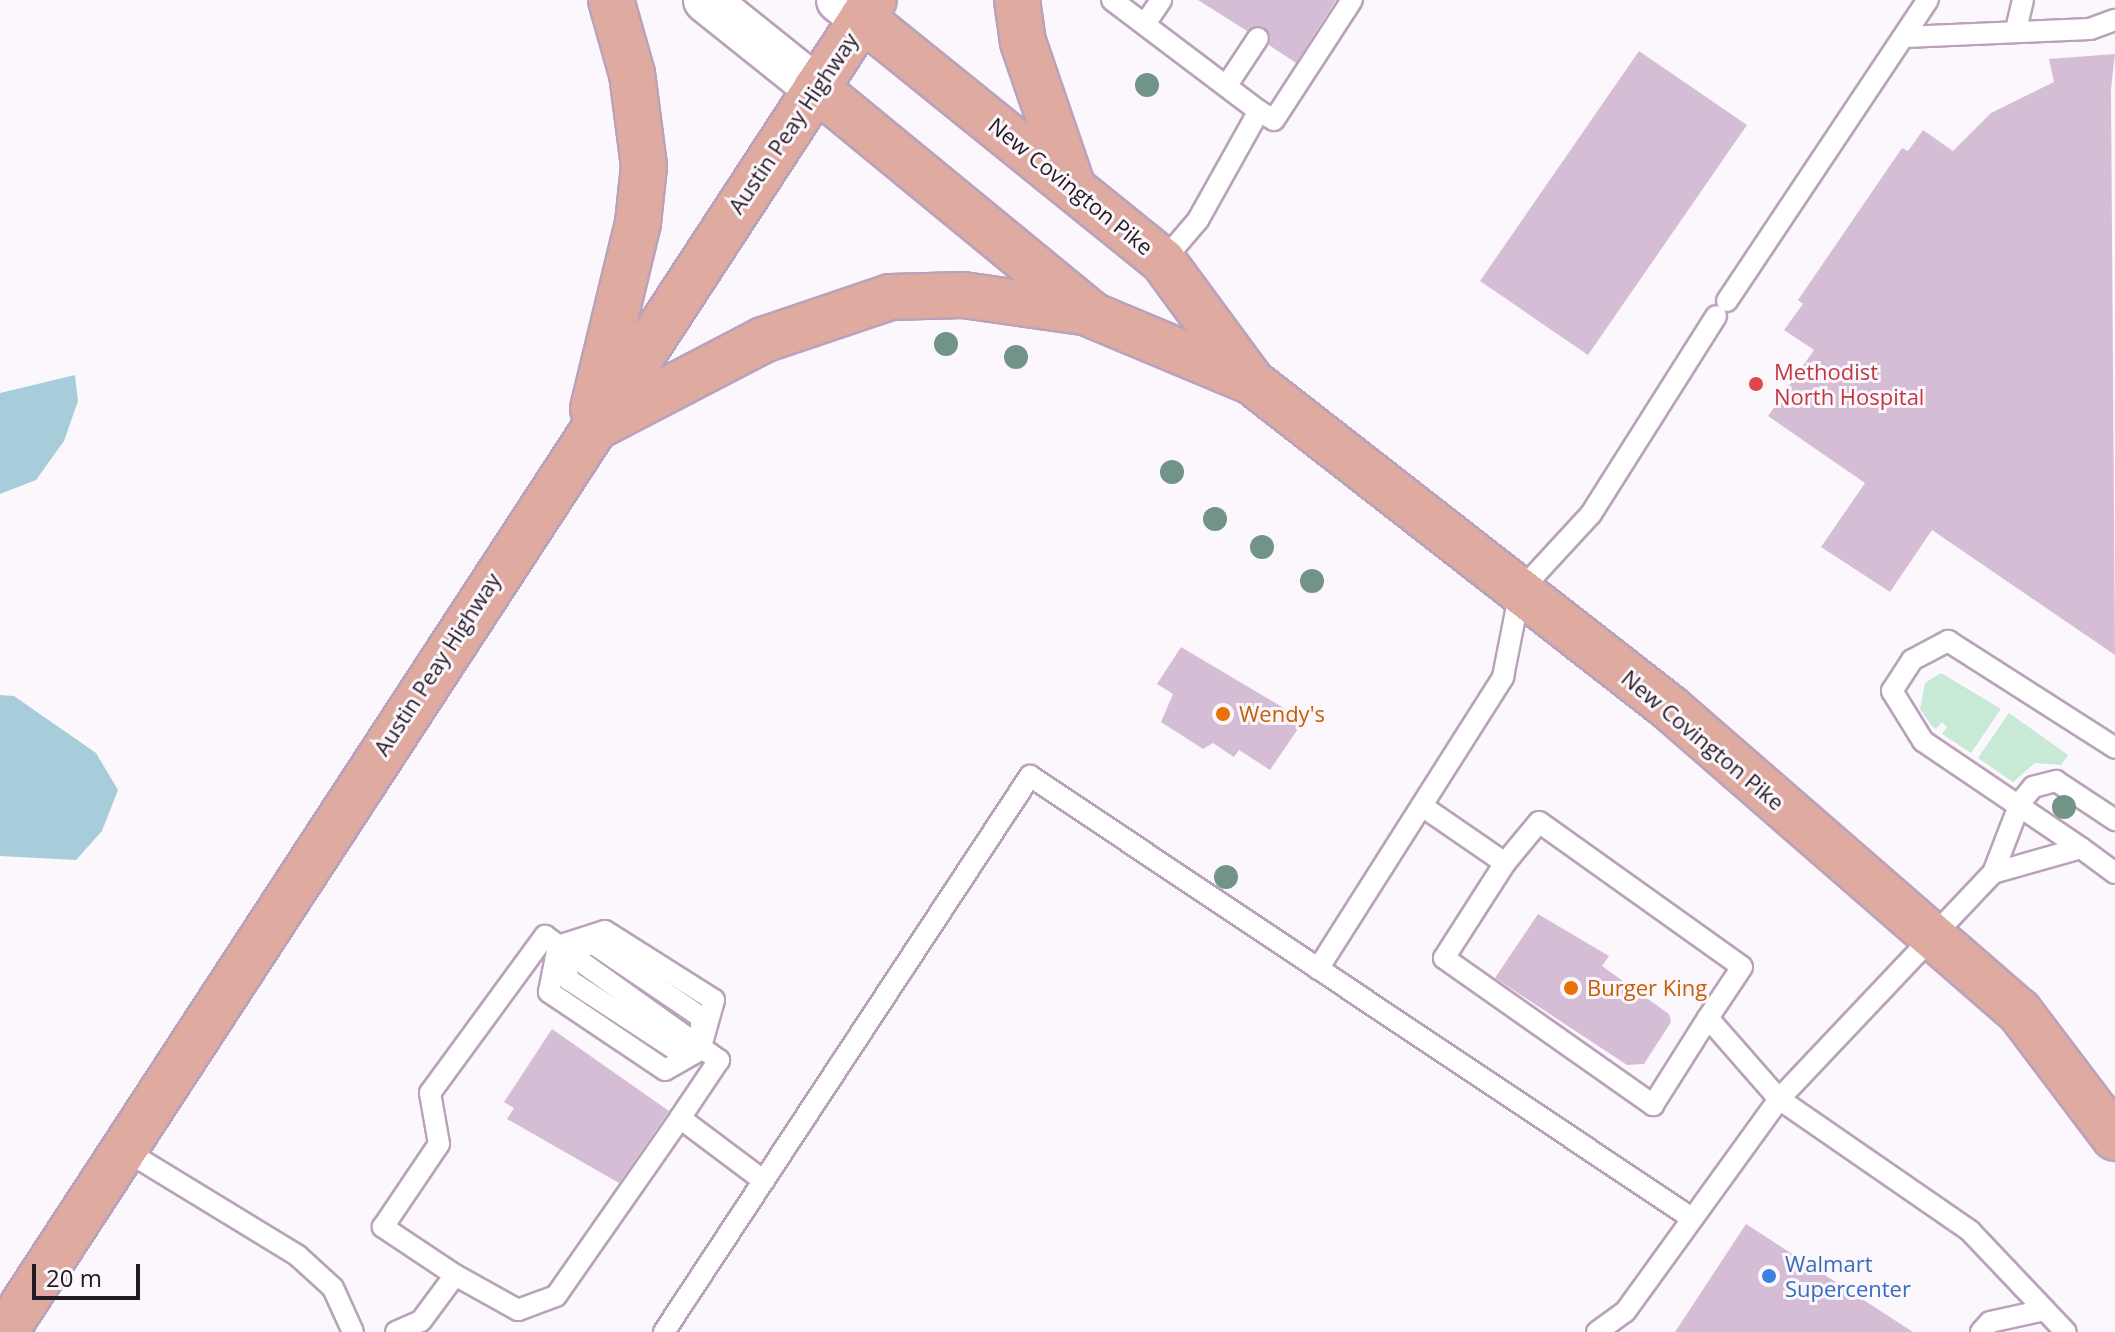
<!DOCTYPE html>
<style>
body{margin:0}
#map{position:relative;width:2115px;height:1332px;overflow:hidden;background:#fcf7fc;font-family:"Open Sans",sans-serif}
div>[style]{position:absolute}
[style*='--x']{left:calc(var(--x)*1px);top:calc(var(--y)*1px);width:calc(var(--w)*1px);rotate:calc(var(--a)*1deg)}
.green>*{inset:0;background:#c7e9d6}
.water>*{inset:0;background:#a7cddb}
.building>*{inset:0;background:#d6bdd6}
.roads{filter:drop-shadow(2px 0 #bba2bb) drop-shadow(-2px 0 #bba2bb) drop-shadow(0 2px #bba2bb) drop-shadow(0 -2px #bba2bb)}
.lane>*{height:20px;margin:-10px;padding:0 10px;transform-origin:10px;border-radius:10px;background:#fff}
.secondary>*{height:44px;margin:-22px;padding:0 22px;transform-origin:22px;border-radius:22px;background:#fff}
.primary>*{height:44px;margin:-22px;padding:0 22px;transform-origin:22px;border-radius:22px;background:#dfaba0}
.trees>*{width:24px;height:24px;margin:-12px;border-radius:50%;background:#719388}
.dots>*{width:22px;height:22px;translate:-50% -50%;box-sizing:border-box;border:4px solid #fcf7fc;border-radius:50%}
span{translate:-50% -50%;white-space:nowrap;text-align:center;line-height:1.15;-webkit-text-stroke:6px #fcf7fc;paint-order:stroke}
.street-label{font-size:22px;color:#241a24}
.health-label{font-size:22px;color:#be3a42}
.left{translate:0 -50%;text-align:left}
.food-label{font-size:22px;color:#c56008}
.shop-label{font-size:22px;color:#366cbe}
.scale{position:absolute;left:32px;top:1264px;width:108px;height:36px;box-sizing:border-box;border:4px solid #241a24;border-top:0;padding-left:10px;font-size:24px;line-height:28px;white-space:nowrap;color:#241a24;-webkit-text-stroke:6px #fcf7fc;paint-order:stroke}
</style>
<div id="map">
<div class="green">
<i style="clip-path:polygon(1941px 673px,2001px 709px,1971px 753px,1942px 734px,1947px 727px,1942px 722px,1936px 729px,1931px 725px,1920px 709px,1925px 683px)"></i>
<i style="clip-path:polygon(2009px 713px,2068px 755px,2061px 765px,2035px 763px,2013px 782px,1978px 758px)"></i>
</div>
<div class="water">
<i style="clip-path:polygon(75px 375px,78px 401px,64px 441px,36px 480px,0 494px,0 393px)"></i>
<i style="clip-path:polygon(0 695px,14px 696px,96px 753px,118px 790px,102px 831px,76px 860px,0 856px)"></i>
</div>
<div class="building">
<i style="clip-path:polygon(1198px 0,1336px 0,1296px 63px,1269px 45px,1264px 27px,1247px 31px)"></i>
<i style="clip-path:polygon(1639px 51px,1747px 125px,1588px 355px,1480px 281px)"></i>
<i style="clip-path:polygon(2115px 54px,2111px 89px,2115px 655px,1932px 530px,1890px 592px,1821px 547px,1865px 483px,1768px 416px,1814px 350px,1784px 330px,1803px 304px,1798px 300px,1902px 148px,1908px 151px,1923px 130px,1953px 151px,1991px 113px,2054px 82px,2049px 59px)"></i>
<i style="clip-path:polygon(1181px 647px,1304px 720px,1270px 770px,1239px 750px,1234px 757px,1213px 743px,1203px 749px,1161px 722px,1173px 694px,1157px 684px)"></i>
<i style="clip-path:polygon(1538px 914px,1609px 956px,1602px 966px,1669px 1014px,1671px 1022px,1644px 1064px,1627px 1065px,1495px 978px)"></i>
<i style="clip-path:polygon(552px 1029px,669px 1111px,619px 1183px,507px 1119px,514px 1108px,504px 1102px)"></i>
<i style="clip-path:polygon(1746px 1224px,1913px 1332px,1675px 1332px)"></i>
</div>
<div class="roads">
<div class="lane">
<i style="--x:1112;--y:0;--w:184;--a:37.1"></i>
<i style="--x:1145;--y:24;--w:29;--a:-56"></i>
<i style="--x:2016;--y:30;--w:31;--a:-77"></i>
<i style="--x:1905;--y:37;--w:185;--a:-2.5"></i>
<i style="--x:2090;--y:29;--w:27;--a:-20"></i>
<i style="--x:1227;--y:85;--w:56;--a:-56.6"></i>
<i style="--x:1163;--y:261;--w:54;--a:-49.5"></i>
<i style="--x:1198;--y:220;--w:125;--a:-60.8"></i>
<i style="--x:1259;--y:111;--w:17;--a:31"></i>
<i style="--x:1274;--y:120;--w:143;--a:-57"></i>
<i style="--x:1727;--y:301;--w:362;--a:-56.3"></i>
<i style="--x:1422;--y:806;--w:101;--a:34.5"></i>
<i style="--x:1505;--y:863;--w:53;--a:-50.3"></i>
<i style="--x:1539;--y:822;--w:249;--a:35.5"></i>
<i style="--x:1742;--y:967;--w:61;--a:123.7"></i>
<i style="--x:1708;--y:1018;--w:108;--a:48.8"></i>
<i style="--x:1779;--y:1099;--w:232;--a:34.6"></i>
<i style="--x:1970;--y:1231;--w:139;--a:46.5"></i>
<i style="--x:2081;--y:848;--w:191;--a:-145.9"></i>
<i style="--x:1923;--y:741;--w:59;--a:-121.8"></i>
<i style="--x:1892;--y:691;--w:37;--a:-57"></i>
<i style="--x:1912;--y:660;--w:41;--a:-27.8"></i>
<i style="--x:1948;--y:641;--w:198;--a:32.6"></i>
<i style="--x:1505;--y:863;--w:113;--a:122.7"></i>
<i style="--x:1444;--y:958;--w:256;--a:35.1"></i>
<i style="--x:1653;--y:1105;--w:103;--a:-57.7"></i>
<i style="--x:1993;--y:873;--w:91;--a:-15.9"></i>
<i style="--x:2081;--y:848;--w:42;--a:36.3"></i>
<i style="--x:605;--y:931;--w:129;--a:32.3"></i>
<i style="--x:714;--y:1000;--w:52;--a:105.6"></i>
<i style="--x:700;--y:1050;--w:40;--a:150.3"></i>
<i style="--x:665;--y:1070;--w:140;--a:-146.1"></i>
<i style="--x:549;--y:992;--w:47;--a:-78.9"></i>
<i style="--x:558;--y:946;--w:49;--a:-17.7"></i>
<i style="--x:574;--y:945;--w:21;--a:0"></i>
<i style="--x:595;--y:945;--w:128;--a:34.2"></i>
<i style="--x:701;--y:1017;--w:18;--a:90"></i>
<i style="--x:559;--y:949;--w:33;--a:72"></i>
<i style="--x:569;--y:980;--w:131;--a:33.2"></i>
<i style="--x:679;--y:1052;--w:20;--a:-6"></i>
<i style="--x:1318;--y:969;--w:346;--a:-57.6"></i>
<i style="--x:1503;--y:677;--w:88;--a:-78.8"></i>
<i style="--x:1520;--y:591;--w:105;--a:-47.3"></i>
<i style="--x:1591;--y:514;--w:234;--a:-57.7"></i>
<i style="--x:123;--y:1149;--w:205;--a:31.4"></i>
<i style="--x:298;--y:1256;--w:47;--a:42.4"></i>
<i style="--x:333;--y:1288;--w:48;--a:65.6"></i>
<i style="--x:455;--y:1275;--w:87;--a:-146.3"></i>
<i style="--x:383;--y:1227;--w:100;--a:-56"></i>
<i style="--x:439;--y:1144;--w:52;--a:-100"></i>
<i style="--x:430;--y:1093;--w:195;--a:-53.8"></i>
<i style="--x:545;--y:936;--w:214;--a:35.5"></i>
<i style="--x:719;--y:1060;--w:70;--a:123.9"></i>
<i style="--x:396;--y:1332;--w:27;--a:-24"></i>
<i style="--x:421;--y:1321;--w:57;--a:-53.5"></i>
<i style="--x:455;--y:1275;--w:72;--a:29.1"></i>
<i style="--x:518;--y:1310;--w:40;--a:-20.2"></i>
<i style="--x:556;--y:1296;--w:217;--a:-55.1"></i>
<i style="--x:680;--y:1118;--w:105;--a:36.9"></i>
<i style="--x:664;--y:1332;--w:666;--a:-56.64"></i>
<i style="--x:1030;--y:776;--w:794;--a:33.75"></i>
<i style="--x:1597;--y:1332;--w:34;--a:-36"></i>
<i style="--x:1625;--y:1312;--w:263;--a:-54.1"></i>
<i style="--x:1779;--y:1099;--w:311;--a:-46.6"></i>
<i style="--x:1993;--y:873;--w:75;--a:-68.9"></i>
<i style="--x:2020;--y:803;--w:21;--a:-51"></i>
<i style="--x:2033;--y:787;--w:24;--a:-15"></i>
<i style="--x:2056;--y:781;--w:71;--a:33.5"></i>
<i style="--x:1981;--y:1332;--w:13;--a:-48"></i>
<i style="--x:1990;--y:1322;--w:56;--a:-12.3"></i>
</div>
<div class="secondary">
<i style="--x:706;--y:0;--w:141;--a:38.7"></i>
<i style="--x:839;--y:0;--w:29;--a:38"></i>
</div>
<div class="primary">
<i style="--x:1017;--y:0;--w:42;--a:81.9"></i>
<i style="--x:1023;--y:42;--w:154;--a:71.1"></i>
<i style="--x:862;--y:18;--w:387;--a:38.9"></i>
<i style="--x:1163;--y:261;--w:150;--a:53.7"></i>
<i style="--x:816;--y:88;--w:357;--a:39.4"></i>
<i style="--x:1092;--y:315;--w:173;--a:22.7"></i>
<i style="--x:1252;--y:382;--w:530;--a:37.95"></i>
<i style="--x:1670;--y:708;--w:462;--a:41"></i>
<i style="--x:2019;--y:1011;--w:159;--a:52.9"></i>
<i style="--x:593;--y:409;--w:191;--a:-76.4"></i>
<i style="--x:638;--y:223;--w:57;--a:-84"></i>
<i style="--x:644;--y:166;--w:93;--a:-97.4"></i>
<i style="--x:632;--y:74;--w:77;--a:-105.8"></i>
<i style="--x:594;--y:428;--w:191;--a:-27.5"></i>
<i style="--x:763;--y:340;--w:134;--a:-18.7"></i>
<i style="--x:890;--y:297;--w:73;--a:-1.6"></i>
<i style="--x:963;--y:295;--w:121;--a:8.1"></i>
<i style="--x:5;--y:1332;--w:1590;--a:-56.88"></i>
</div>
</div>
<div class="trees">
<i style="left:1147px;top:85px"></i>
<i style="left:946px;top:344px"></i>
<i style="left:1016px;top:357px"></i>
<i style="left:1172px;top:472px"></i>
<i style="left:1215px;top:519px"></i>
<i style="left:1262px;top:547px"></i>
<i style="left:1312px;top:581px"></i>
<i style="left:2064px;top:807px"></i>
<i style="left:1226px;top:877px"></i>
</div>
<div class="dots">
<i style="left:1756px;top:384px;background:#e0444e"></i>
<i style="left:1223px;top:714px;background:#e8710a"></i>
<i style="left:1571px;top:988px;background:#e8710a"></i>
<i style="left:1769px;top:1276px;background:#3f7fe0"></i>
</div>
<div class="street-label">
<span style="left:793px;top:123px;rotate:-56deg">Austin Peay Highway</span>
<span style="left:1071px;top:186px;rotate:39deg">New Covington Pike</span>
<span style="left:437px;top:664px;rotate:-57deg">Austin Peay Highway</span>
<span style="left:1703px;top:740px;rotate:40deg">New Covington Pike</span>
</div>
<div class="health-label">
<span class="left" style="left:1774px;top:384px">Methodist<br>North Hospital</span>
</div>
<div class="food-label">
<span class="left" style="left:1239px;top:714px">Wendy's</span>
<span class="left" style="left:1587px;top:988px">Burger King</span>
</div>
<div class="shop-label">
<span class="left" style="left:1785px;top:1276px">Walmart<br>Supercenter</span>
</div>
<div class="scale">20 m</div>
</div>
